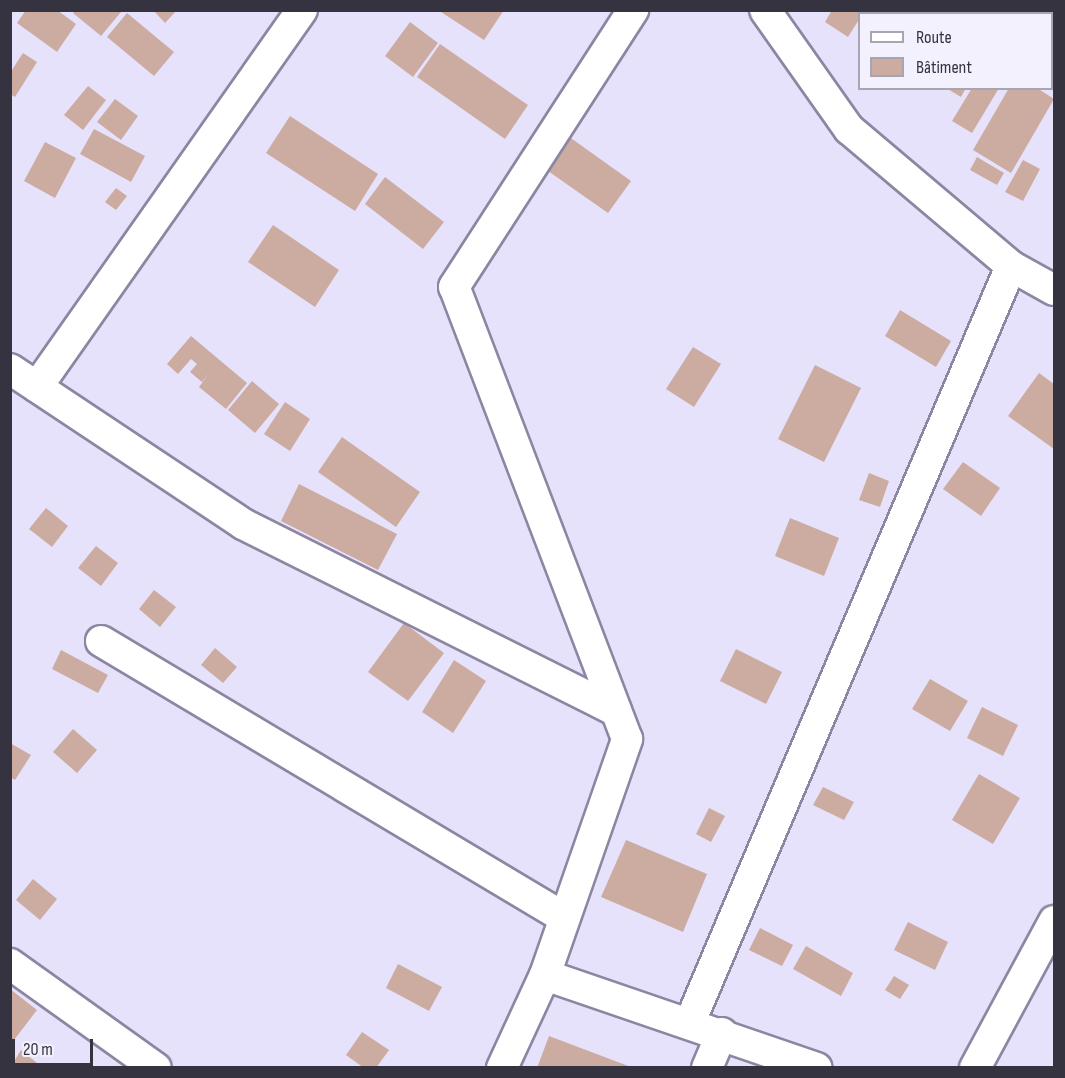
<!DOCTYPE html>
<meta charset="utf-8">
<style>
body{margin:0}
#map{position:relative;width:1065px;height:1078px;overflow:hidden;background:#e7e2fb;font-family:"Sofia Sans Condensed",sans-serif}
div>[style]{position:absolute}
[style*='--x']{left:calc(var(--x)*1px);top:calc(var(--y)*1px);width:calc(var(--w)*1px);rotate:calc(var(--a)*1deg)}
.building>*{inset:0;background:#ccaba1}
.roads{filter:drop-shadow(2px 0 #8c86a2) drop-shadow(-2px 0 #8c86a2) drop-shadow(0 2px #8c86a2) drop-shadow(0 -2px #8c86a2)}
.minor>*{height:30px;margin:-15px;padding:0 15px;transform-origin:15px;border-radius:15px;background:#fff}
span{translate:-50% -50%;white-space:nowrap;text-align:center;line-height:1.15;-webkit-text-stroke:6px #f4f1fe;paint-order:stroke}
.frame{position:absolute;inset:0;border:12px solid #35333f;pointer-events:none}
.legend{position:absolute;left:858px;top:12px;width:195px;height:78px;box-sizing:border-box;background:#f4f1fe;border:2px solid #a8a5b2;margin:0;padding:8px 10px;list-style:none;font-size:18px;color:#35333f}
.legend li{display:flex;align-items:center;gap:12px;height:30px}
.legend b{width:30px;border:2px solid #a8a5b2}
.scale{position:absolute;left:12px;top:1039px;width:81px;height:27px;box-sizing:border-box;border:3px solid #35333f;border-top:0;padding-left:8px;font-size:18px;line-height:21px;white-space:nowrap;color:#35333f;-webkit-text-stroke:4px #f4f1fe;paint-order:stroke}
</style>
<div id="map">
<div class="building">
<i style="clip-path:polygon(26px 10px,57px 10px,76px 24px,57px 52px,17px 23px)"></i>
<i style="clip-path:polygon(76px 10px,119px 10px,121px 12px,101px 36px,73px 13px)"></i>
<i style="clip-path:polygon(153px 10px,177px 10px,165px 23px)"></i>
<i style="clip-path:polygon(438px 10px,504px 10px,484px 40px)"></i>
<i style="clip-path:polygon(832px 10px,865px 10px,848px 37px,825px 22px)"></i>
<i style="clip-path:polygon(875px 10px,906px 10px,873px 14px)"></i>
<i style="clip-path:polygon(996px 10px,1034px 10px,994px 14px)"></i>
<i style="clip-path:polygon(1049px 10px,1054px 10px,1054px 46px,1052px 45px)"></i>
<i style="clip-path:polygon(127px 13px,174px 52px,154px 76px,107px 37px)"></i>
<i style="clip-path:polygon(410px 22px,438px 43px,413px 77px,385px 56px)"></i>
<i style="clip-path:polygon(440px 44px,528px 105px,505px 139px,417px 77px)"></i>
<i style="clip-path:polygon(23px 53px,37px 62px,15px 97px,10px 94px,10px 73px)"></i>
<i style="clip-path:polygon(88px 86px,106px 100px,83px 130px,64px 115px)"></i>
<i style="clip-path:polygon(946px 88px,966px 88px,961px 97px)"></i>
<i style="clip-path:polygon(972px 88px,999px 88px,972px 133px,952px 121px)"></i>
<i style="clip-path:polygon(1009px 88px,1037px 88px,1054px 99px,1011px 173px,973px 150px)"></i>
<i style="clip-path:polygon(115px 99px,138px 116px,121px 140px,97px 122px)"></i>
<i style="clip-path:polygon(290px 116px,378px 174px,355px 211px,266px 153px)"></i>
<i style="clip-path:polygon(94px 129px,145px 156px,131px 182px,80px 154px)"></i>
<i style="clip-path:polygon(561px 131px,631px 181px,608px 213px,538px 164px)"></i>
<i style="clip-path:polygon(45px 142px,76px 158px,55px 198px,24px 181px)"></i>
<i style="clip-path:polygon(977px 157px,1004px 173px,997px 185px,970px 170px)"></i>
<i style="clip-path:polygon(1023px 160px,1040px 169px,1023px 201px,1005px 192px)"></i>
<i style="clip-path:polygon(385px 177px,444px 222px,423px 249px,365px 204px)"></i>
<i style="clip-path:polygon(116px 188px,127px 196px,116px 210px,105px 202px)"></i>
<i style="clip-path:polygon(273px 225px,339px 270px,315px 307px,248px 262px)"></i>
<i style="clip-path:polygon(900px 310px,951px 341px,936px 367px,885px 336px)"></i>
<i style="clip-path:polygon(191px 336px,247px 383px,226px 409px,199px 387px,210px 372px,202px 382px,190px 372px,197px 364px,191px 359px,178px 374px,167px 364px)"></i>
<i style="clip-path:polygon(693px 347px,721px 364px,694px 407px,666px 389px)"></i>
<i style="clip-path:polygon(815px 365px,861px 388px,824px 462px,778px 439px)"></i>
<i style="clip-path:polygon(1039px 373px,1054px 384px,1054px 449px,1008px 416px)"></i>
<i style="clip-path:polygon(252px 381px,279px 404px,255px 433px,228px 410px)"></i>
<i style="clip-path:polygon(285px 402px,310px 419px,290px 451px,264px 434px)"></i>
<i style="clip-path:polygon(342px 437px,420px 492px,396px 527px,318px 472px)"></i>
<i style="clip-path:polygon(963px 462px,1000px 488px,981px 516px,943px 489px)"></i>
<i style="clip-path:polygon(869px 473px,889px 481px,880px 507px,859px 500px)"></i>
<i style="clip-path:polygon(299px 484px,397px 534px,378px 570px,281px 521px)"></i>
<i style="clip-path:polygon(46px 508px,68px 526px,52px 547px,29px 529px)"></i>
<i style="clip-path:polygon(790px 518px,839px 538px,824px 576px,775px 556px)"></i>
<i style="clip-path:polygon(96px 546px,118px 563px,101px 586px,78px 568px)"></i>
<i style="clip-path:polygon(154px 590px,176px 607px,160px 627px,139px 609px)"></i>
<i style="clip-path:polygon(404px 623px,444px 653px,408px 701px,368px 672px)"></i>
<i style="clip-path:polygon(215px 648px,237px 667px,223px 683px,201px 665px)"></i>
<i style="clip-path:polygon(736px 649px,782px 672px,766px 704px,720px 681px)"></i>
<i style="clip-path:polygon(61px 650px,108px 675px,98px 693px,52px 669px)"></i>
<i style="clip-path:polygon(454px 660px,486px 681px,453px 733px,422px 712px)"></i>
<i style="clip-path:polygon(930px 679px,968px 701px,950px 731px,912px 709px)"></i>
<i style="clip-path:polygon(982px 707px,1018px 725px,1003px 756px,967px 738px)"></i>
<i style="clip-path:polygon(73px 729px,97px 750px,77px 773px,53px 752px)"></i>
<i style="clip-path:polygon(10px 743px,31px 755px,15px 780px,10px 777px)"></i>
<i style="clip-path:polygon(979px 774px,1020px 798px,993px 844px,952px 820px)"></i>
<i style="clip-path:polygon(823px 787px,854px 802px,844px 820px,813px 805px)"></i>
<i style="clip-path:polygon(709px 808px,725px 816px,711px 842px,696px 834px)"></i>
<i style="clip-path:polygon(626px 840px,707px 874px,683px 932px,601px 897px)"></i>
<i style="clip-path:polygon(33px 879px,57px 899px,40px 920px,16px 900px)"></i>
<i style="clip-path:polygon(908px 922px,948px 942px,935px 970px,894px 950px)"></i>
<i style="clip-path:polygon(760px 928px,793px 945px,782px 966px,749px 950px)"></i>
<i style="clip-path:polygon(806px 946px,853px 973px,841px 996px,793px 969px)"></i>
<i style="clip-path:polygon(398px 964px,442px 987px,429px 1011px,386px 988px)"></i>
<i style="clip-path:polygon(894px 976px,909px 985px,900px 999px,885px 990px)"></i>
<i style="clip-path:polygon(10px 989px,37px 1010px,14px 1040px,10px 1038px)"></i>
<i style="clip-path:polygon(362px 1032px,389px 1050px,376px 1068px,364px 1068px,346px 1055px)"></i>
<i style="clip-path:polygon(549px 1036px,631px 1067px,631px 1068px,537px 1068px)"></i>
<i style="clip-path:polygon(21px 1050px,43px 1068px,10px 1068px)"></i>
</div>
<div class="roads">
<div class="minor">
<i style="--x:765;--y:10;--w:146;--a:54.8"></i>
<i style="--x:849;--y:129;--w:212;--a:40.2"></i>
<i style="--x:1011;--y:266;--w:49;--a:29.2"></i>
<i style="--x:10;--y:369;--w:280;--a:33.6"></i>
<i style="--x:243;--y:524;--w:417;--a:26.6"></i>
<i style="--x:37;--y:387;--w:461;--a:-54.9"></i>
<i style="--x:101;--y:641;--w:538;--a:30.85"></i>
<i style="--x:10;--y:964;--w:179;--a:35.5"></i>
<i style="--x:545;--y:975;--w:250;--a:-70.8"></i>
<i style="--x:627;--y:739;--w:484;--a:-110.9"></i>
<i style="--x:454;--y:287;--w:330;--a:-57.1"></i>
<i style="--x:690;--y:1022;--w:821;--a:-66.99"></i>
<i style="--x:502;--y:1068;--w:102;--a:-65.2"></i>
<i style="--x:545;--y:975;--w:287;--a:18.9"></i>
<i style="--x:707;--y:1068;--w:38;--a:-67"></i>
<i style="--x:975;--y:1068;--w:167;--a:-61.7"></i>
</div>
</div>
<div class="frame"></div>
<ul class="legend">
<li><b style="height:8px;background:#fff"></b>Route</li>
<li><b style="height:16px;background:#ccaba1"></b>Bâtiment</li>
</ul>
<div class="scale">20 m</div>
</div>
